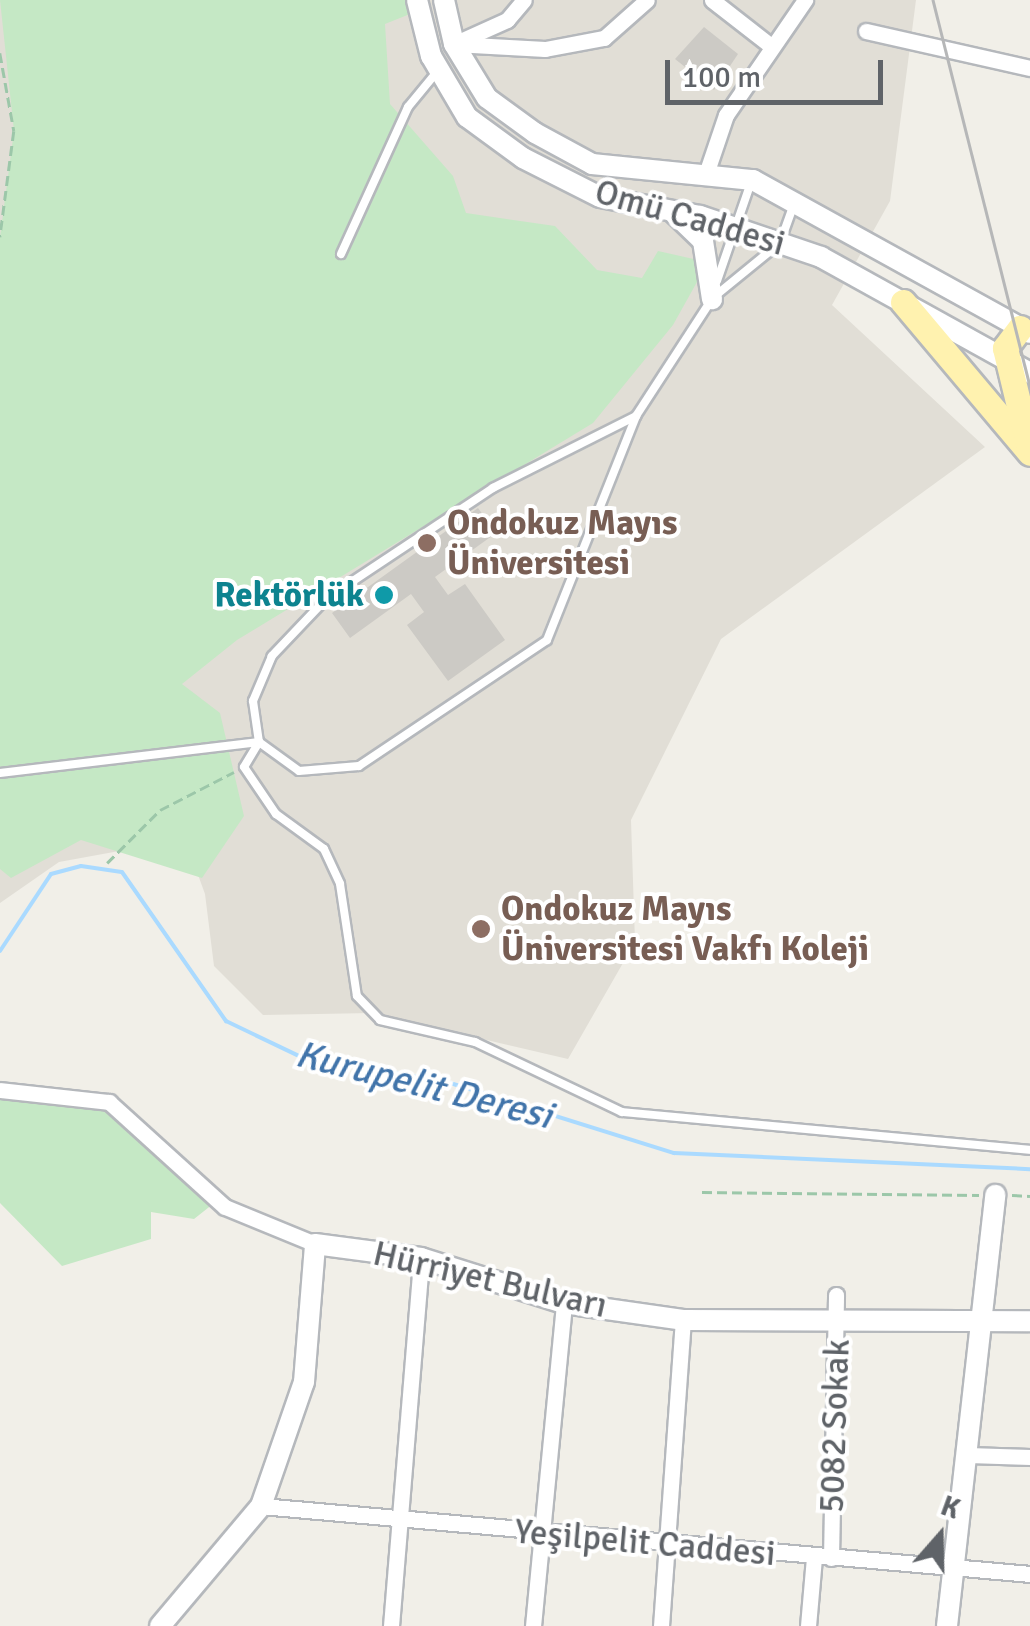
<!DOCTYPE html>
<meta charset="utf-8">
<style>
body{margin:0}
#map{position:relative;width:1030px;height:1626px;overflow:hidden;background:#f1efe8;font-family:Signika,sans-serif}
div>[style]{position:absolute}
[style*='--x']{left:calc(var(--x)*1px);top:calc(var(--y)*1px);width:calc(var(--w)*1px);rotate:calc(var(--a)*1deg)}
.education>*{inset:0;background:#e1ded6}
.green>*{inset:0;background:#c5e8c5}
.stream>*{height:4px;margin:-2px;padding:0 2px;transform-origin:2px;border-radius:2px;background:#aadaff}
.building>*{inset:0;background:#cccac5}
.path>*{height:2.5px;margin-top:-1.25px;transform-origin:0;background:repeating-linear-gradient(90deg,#9cc7a9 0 10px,transparent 0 15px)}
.roads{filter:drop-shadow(2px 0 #b5b8bc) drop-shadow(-2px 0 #b5b8bc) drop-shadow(0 2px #b5b8bc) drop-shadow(0 -2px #b5b8bc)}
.service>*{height:8px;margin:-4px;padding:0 4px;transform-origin:4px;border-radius:4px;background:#fff}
.minor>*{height:15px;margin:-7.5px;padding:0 7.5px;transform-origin:7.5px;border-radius:7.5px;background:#fff}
.tertiary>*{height:20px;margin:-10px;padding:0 10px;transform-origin:10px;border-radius:10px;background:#fff}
.primary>*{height:25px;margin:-12.5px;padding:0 12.5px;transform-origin:12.5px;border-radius:12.5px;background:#fff2af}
.tram>*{height:2.5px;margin:-1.25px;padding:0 1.25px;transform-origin:1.25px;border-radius:1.25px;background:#b6b7b8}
.dots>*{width:28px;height:28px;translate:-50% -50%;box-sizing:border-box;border:5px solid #fff;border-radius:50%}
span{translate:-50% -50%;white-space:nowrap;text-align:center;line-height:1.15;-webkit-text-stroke:8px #fff;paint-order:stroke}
.street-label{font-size:35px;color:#5f6368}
.education-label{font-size:35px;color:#785e54;font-weight:700}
.left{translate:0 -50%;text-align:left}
.culture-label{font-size:35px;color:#0d838f;font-weight:700}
.right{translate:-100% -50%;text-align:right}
.water-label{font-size:38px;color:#4174aa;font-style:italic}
.north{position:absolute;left:890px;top:1486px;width:100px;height:100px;-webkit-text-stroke:8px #fff;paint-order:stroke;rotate:20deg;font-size:28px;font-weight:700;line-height:40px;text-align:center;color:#5f6368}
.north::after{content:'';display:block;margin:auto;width:35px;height:45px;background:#5f6368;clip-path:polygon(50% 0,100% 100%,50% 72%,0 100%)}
.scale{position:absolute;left:665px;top:60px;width:218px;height:45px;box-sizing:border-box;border:5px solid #5f6368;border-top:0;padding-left:12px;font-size:30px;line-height:35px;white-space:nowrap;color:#5f6368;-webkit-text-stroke:8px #fff;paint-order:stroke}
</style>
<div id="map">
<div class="education">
<i style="clip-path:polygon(0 0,916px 0,890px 201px,832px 305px,985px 447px,721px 639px,631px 820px,635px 942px,568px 1059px,372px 1013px,263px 1015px,214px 966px,205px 894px,185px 839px,59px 862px,0 903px)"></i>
</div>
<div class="green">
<i style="clip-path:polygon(0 0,409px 0,410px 14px,385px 24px,390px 104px,453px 176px,466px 213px,555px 226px,597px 270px,642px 278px,658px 251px,698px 260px,697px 282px,673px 325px,593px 423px,237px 640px,182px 684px,220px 713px,244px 816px,202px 878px,81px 840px,11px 878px,0 869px,0 237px,14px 131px)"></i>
<i style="clip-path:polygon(0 1090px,109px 1102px,218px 1200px,194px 1219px,151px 1212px,151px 1239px,62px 1266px,0 1203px)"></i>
</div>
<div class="stream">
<i style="--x:0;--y:951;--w:92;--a:-56.5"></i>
<i style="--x:51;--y:874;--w:31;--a:-15"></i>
<i style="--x:81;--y:866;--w:41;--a:8.3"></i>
<i style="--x:122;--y:872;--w:182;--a:55.1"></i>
<i style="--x:226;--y:1021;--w:83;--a:25.6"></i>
<i style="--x:301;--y:1057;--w:148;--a:9.7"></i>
<i style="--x:447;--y:1082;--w:238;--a:17.4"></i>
<i style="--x:674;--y:1153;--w:356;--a:2.6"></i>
</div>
<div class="building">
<i style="clip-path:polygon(704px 27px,738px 54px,714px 90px,675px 59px)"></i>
<i style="clip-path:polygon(478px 508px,496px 533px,435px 577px,448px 595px,465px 584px,505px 640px,448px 681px,407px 625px,424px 612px,411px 594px,350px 638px,332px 613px)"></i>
</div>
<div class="path">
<i style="--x:0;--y:53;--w:79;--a:79.8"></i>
<i style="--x:14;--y:131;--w:107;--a:97.5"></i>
<i style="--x:107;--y:863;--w:75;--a:-45"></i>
<i style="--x:160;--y:810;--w:83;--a:-27.2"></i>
<i style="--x:702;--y:1192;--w:277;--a:0.6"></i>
<i style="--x:1012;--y:1195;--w:18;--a:3"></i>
</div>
<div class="roads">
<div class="service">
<i style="--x:341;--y:254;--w:162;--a:-65.5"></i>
<i style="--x:408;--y:107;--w:44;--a:-50.5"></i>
<i style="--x:717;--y:281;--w:105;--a:-71"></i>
<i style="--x:715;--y:296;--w:84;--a:-39.2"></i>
<i style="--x:780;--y:243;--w:41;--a:-70.3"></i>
<i style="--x:636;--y:416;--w:160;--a:153.3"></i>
<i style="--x:493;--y:488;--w:201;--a:146.4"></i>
<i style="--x:326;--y:599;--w:79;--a:133.5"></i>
<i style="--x:272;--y:656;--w:49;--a:112.9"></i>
<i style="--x:253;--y:701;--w:41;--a:81.7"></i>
<i style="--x:259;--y:742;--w:49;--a:35.9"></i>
<i style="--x:299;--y:771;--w:60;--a:-4.8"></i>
<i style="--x:359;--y:766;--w:226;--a:-33.8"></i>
<i style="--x:547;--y:640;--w:241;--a:-68.3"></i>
<i style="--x:636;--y:416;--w:140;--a:-57"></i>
<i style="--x:0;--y:773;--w:261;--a:-6.8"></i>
<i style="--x:259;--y:742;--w:29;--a:121"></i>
<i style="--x:244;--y:767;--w:57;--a:55.8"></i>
<i style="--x:276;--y:814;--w:59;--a:36.1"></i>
<i style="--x:324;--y:849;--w:38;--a:65"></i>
<i style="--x:340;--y:884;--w:113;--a:81.4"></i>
<i style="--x:357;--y:996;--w:33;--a:46"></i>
<i style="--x:380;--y:1020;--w:98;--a:13"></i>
<i style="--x:475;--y:1042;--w:163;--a:25.5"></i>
<i style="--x:622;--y:1112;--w:410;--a:5.3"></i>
</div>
<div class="minor">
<i style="--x:712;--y:0;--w:75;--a:37.9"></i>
<i style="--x:866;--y:31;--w:168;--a:12.7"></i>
<i style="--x:458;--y:42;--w:54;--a:-24.2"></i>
<i style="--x:507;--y:20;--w:26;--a:-50"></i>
<i style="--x:454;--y:44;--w:91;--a:3.1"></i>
<i style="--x:545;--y:49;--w:60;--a:-10.6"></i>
<i style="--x:604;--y:38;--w:57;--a:-41.5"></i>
<i style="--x:707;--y:171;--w:59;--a:-71.3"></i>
<i style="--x:726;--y:115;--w:140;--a:-55.5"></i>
<i style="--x:0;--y:1090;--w:110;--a:6.3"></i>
<i style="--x:109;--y:1102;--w:156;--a:42.2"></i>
<i style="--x:225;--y:1207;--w:97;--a:22.3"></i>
<i style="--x:968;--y:1455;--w:62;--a:1.8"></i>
<i style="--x:261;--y:1506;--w:772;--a:5.05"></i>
<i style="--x:831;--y:1558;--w:263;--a:-88.9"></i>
<i style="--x:391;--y:1626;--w:369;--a:-85.3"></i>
<i style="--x:533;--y:1626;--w:324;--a:-84.5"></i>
<i style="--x:661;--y:1626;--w:307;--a:-85.9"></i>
<i style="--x:808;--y:1626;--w:69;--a:-85"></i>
</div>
<div class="tertiary">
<i style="--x:417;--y:0;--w:58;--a:76"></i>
<i style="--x:431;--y:56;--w:71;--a:59.5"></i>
<i style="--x:467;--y:117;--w:69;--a:36.2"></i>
<i style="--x:523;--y:158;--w:86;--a:26.9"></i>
<i style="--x:600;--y:197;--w:102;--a:10.8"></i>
<i style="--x:700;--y:216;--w:128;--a:18.7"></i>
<i style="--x:821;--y:257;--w:239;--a:29"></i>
<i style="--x:444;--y:0;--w:45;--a:77.2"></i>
<i style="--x:454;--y:44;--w:63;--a:58.6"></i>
<i style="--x:487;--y:98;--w:59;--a:36.1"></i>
<i style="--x:535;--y:133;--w:65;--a:28.5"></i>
<i style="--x:592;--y:164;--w:162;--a:5.7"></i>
<i style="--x:753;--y:180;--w:316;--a:28.9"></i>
<i style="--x:672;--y:211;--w:43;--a:44.1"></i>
<i style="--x:703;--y:241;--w:59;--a:81.2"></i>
<i style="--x:160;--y:1626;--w:157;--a:-49.9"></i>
<i style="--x:261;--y:1506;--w:131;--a:-70.9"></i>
<i style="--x:304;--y:1382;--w:138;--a:-85.4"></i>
<i style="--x:315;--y:1244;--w:107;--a:7.5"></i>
<i style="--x:421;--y:1258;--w:150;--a:17.5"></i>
<i style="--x:564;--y:1303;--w:120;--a:8.1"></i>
<i style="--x:683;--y:1320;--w:347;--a:0.2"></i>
<i style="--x:947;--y:1626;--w:434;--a:-83.6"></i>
</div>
<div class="primary">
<i style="--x:903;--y:302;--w:197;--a:49.9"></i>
<i style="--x:1020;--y:328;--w:25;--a:127"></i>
<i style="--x:1005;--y:348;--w:98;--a:76.4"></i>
</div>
</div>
<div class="tram">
<i style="--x:933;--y:0;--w:397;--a:75.9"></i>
</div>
<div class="dots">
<i style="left:427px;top:543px;background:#8d6e63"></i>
<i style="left:384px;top:595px;background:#0f9aa8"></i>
<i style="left:481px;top:929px;background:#8d6e63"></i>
</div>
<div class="street-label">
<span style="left:690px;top:218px;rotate:16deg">Omü Caddesi</span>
<span style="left:490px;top:1280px;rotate:13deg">Hürriyet Bulvarı</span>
<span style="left:835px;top:1426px;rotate:-88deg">5082 Sokak</span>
<span style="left:645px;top:1543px;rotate:5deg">Yeşilpelit Caddesi</span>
</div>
<div class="education-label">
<span class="left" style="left:447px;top:543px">Ondokuz Mayıs<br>Üniversitesi</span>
<span class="left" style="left:501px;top:929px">Ondokuz Mayıs<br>Üniversitesi Vakfı Koleji</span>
</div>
<div class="culture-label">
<span class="right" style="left:364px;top:595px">Rektörlük</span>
</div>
<div class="water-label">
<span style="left:424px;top:1085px;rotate:14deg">Kurupelit Deresi</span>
</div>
<div class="north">K</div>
<div class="scale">100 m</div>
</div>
